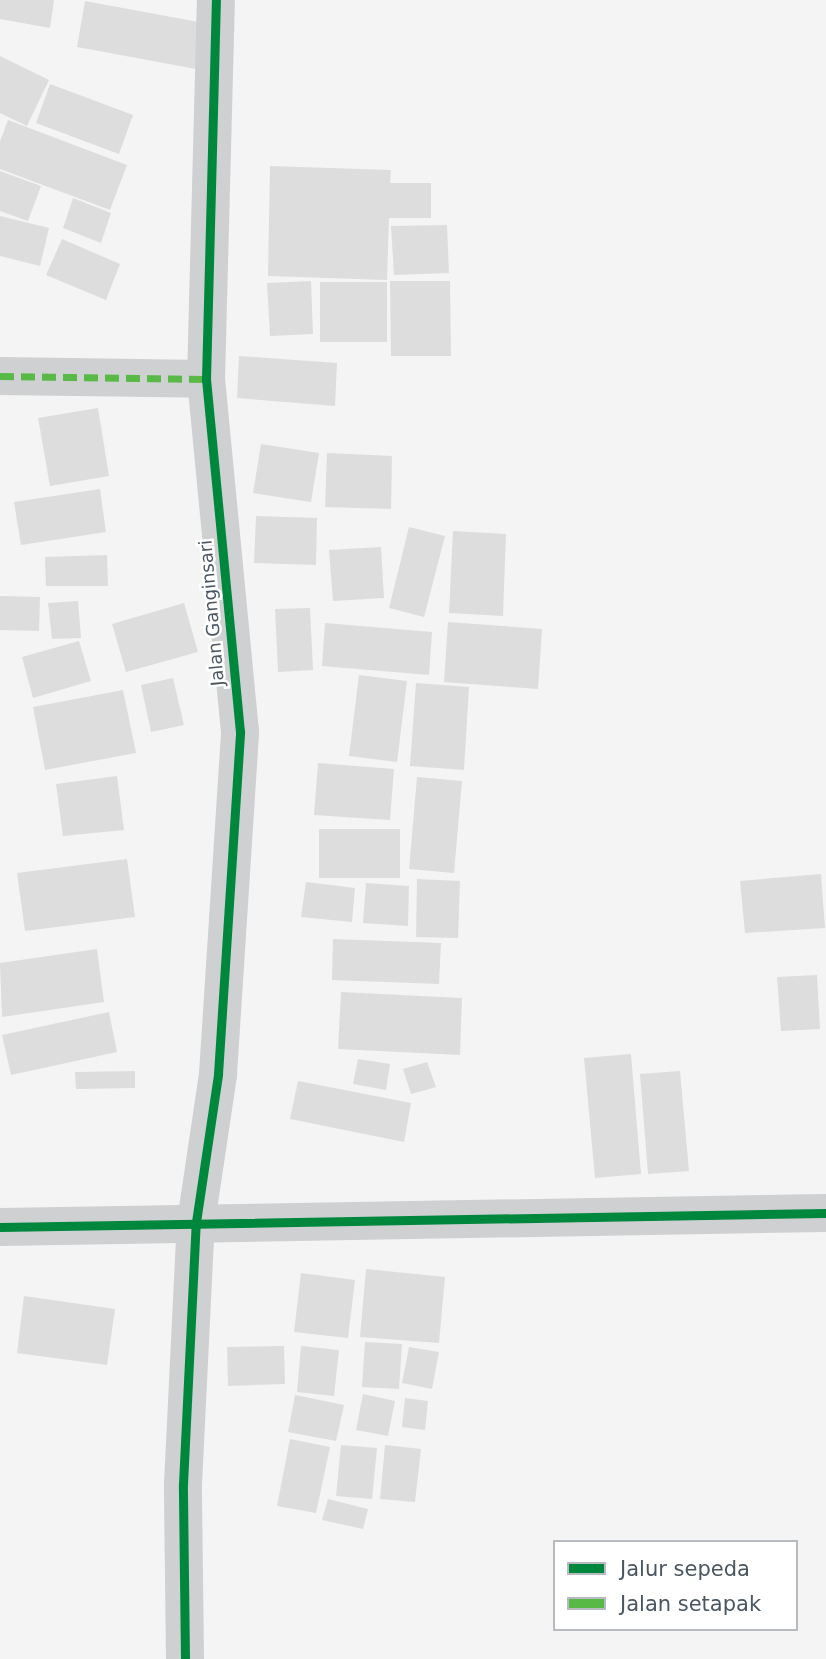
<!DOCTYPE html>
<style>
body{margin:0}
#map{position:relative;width:826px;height:1659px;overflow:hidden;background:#f4f4f4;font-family:"DejaVu Sans",sans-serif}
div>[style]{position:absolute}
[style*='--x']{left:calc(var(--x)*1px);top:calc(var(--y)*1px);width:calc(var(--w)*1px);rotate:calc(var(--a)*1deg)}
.building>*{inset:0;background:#ddddde}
.minor>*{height:38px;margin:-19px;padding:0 19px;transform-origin:19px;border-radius:19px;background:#ced0d2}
.quiet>*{height:7px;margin-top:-3.5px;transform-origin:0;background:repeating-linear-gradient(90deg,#58b947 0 14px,transparent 0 21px)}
.cycleway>*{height:9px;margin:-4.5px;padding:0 4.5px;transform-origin:4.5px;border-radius:4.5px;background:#00873e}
span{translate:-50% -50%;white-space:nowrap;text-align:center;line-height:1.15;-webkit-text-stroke:5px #fff;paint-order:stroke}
.street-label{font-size:18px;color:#4a5661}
.legend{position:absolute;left:553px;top:1540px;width:245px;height:91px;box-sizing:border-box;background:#fff;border:2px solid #b7bbc0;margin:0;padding:9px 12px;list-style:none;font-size:21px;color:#4a5661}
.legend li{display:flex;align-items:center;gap:14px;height:35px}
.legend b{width:35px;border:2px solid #b7bbc0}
</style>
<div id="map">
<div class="building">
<i style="clip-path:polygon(0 0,54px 0,50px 28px,0 19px)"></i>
<i style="clip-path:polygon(85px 1px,204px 23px,196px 69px,77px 47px)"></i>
<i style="clip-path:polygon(0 56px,49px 80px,27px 126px,0 113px)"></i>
<i style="clip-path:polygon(50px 84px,133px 115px,119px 154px,36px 123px)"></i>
<i style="clip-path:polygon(8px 120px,127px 165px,110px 210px,0 169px,0 141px)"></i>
<i style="clip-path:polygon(270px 166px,391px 170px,390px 183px,431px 183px,431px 218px,389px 218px,387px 280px,268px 276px)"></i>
<i style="clip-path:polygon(0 171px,41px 186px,28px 221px,0 211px)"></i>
<i style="clip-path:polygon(73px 198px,111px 213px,101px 243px,63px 228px)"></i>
<i style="clip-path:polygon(0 216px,49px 228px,40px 266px,0 256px)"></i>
<i style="clip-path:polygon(447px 225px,449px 273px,394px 275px,391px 226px)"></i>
<i style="clip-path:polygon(62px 239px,120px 264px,106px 300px,46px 275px)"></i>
<i style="clip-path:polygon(311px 281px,313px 334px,270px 336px,267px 283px)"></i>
<i style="clip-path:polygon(390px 281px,450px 281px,451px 356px,391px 356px)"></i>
<i style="clip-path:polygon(320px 282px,387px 282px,387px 342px,320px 342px)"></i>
<i style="clip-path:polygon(239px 356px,337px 363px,335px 406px,237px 398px)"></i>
<i style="clip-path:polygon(98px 408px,109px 476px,50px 486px,38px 418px)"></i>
<i style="clip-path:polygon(261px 444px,319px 453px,311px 502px,253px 493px)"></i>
<i style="clip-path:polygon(327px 453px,392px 456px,391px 509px,325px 507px)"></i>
<i style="clip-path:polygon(100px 489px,106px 532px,21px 545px,14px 502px)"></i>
<i style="clip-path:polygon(256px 516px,317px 518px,316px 565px,254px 563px)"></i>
<i style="clip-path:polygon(409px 527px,445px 536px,424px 617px,389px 608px)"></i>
<i style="clip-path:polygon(453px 531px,506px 534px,503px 616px,449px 613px)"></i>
<i style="clip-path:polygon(381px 547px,384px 598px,333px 601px,329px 550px)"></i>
<i style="clip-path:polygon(107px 555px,108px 586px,46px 586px,45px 557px)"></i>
<i style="clip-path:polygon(0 596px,40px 597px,39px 631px,0 630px)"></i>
<i style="clip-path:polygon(78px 601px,81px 638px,52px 639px,48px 603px)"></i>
<i style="clip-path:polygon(184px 603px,198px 652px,126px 672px,112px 624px)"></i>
<i style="clip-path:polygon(310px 608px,313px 670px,278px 672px,275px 609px)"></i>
<i style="clip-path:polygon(448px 622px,542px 629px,538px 689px,444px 682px)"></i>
<i style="clip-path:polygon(325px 623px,432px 632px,429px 675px,322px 666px)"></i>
<i style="clip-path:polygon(79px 641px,91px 681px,33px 698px,22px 657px)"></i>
<i style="clip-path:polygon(359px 675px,407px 681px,397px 762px,349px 756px)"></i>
<i style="clip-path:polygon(173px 678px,184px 725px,151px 732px,141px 685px)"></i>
<i style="clip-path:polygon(416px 683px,469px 687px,464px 770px,410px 766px)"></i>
<i style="clip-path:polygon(123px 690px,136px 753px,45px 770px,33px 707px)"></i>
<i style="clip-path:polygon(318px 763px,394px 769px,390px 820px,314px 815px)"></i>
<i style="clip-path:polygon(117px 776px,124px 830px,63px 836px,56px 784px)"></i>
<i style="clip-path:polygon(417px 777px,462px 781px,454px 873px,409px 869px)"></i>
<i style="clip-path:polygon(319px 829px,400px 829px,400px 878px,319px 878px)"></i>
<i style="clip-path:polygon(127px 859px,135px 917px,25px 931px,17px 873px)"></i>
<i style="clip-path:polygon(821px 874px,825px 928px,745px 933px,740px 881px)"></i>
<i style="clip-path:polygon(417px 879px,460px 881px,458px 938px,416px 937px)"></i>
<i style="clip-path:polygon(306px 882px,355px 888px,352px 922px,301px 917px)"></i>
<i style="clip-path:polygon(366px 883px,409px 886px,408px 926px,363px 923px)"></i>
<i style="clip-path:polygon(333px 939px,441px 943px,439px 984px,332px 980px)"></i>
<i style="clip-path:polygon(97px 949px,104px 1002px,2px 1017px,0 963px)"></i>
<i style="clip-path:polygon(817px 975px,820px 1029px,781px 1031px,777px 977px)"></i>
<i style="clip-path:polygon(341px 992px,462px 998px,460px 1055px,338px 1049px)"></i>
<i style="clip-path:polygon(109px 1012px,117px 1052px,11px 1075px,2px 1035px)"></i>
<i style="clip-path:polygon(631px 1054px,641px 1174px,595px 1178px,584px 1058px)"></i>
<i style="clip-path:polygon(358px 1059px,390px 1064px,386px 1090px,353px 1084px)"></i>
<i style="clip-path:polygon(427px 1062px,436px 1087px,411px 1094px,403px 1069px)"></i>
<i style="clip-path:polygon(135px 1071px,135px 1088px,76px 1089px,75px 1072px)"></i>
<i style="clip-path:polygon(680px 1071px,689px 1171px,648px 1174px,640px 1074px)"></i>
<i style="clip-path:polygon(298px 1081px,411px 1103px,404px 1142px,290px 1119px)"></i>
<i style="clip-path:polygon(366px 1269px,445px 1277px,439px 1343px,360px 1337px)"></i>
<i style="clip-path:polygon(301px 1273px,355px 1280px,348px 1338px,294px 1332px)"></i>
<i style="clip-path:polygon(24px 1296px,115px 1309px,107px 1365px,17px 1353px)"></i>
<i style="clip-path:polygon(365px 1342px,402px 1344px,399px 1389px,362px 1387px)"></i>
<i style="clip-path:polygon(284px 1346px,285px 1384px,228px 1386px,227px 1347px)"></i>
<i style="clip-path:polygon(301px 1346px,339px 1350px,334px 1396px,297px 1392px)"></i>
<i style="clip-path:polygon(409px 1347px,439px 1352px,432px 1389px,402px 1383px)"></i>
<i style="clip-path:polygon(363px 1394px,395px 1401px,388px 1436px,356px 1430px)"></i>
<i style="clip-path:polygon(295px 1395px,344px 1405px,336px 1441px,288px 1432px)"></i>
<i style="clip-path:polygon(405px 1398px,428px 1401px,425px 1430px,402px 1427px)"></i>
<i style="clip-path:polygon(290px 1439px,330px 1447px,316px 1513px,277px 1506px)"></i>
<i style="clip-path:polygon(341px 1445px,377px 1448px,372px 1499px,336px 1496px)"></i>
<i style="clip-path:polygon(385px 1445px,421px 1449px,415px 1502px,380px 1499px)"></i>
<i style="clip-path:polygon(328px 1499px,368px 1509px,363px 1529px,322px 1520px)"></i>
</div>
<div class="minor">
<i style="--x:0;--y:376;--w:206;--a:0.8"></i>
<i style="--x:0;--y:1227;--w:826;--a:-0.97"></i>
<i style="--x:185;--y:1659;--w:175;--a:-90.7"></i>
<i style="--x:183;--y:1484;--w:262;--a:-87.2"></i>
<i style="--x:196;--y:1222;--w:150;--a:-81.5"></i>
<i style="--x:218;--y:1074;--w:343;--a:-86.3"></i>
<i style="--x:240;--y:732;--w:355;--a:-95.5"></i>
<i style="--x:206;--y:379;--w:379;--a:-88.5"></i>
</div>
<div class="quiet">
<i style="--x:0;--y:376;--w:206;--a:0.8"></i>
</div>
<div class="cycleway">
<i style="--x:0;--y:1227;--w:826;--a:-0.97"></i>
<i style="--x:185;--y:1659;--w:175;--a:-90.7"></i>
<i style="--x:183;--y:1484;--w:262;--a:-87.2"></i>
<i style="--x:196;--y:1222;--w:150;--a:-81.5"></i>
<i style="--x:218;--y:1074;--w:343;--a:-86.3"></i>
<i style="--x:240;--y:732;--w:355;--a:-95.5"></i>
<i style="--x:206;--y:379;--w:379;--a:-88.5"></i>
</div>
<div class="street-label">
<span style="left:212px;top:613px;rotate:-95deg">Jalan Ganginsari</span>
</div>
<ul class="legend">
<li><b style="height:9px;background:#00873e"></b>Jalur sepeda</li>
<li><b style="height:9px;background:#58b947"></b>Jalan setapak</li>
</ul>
</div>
